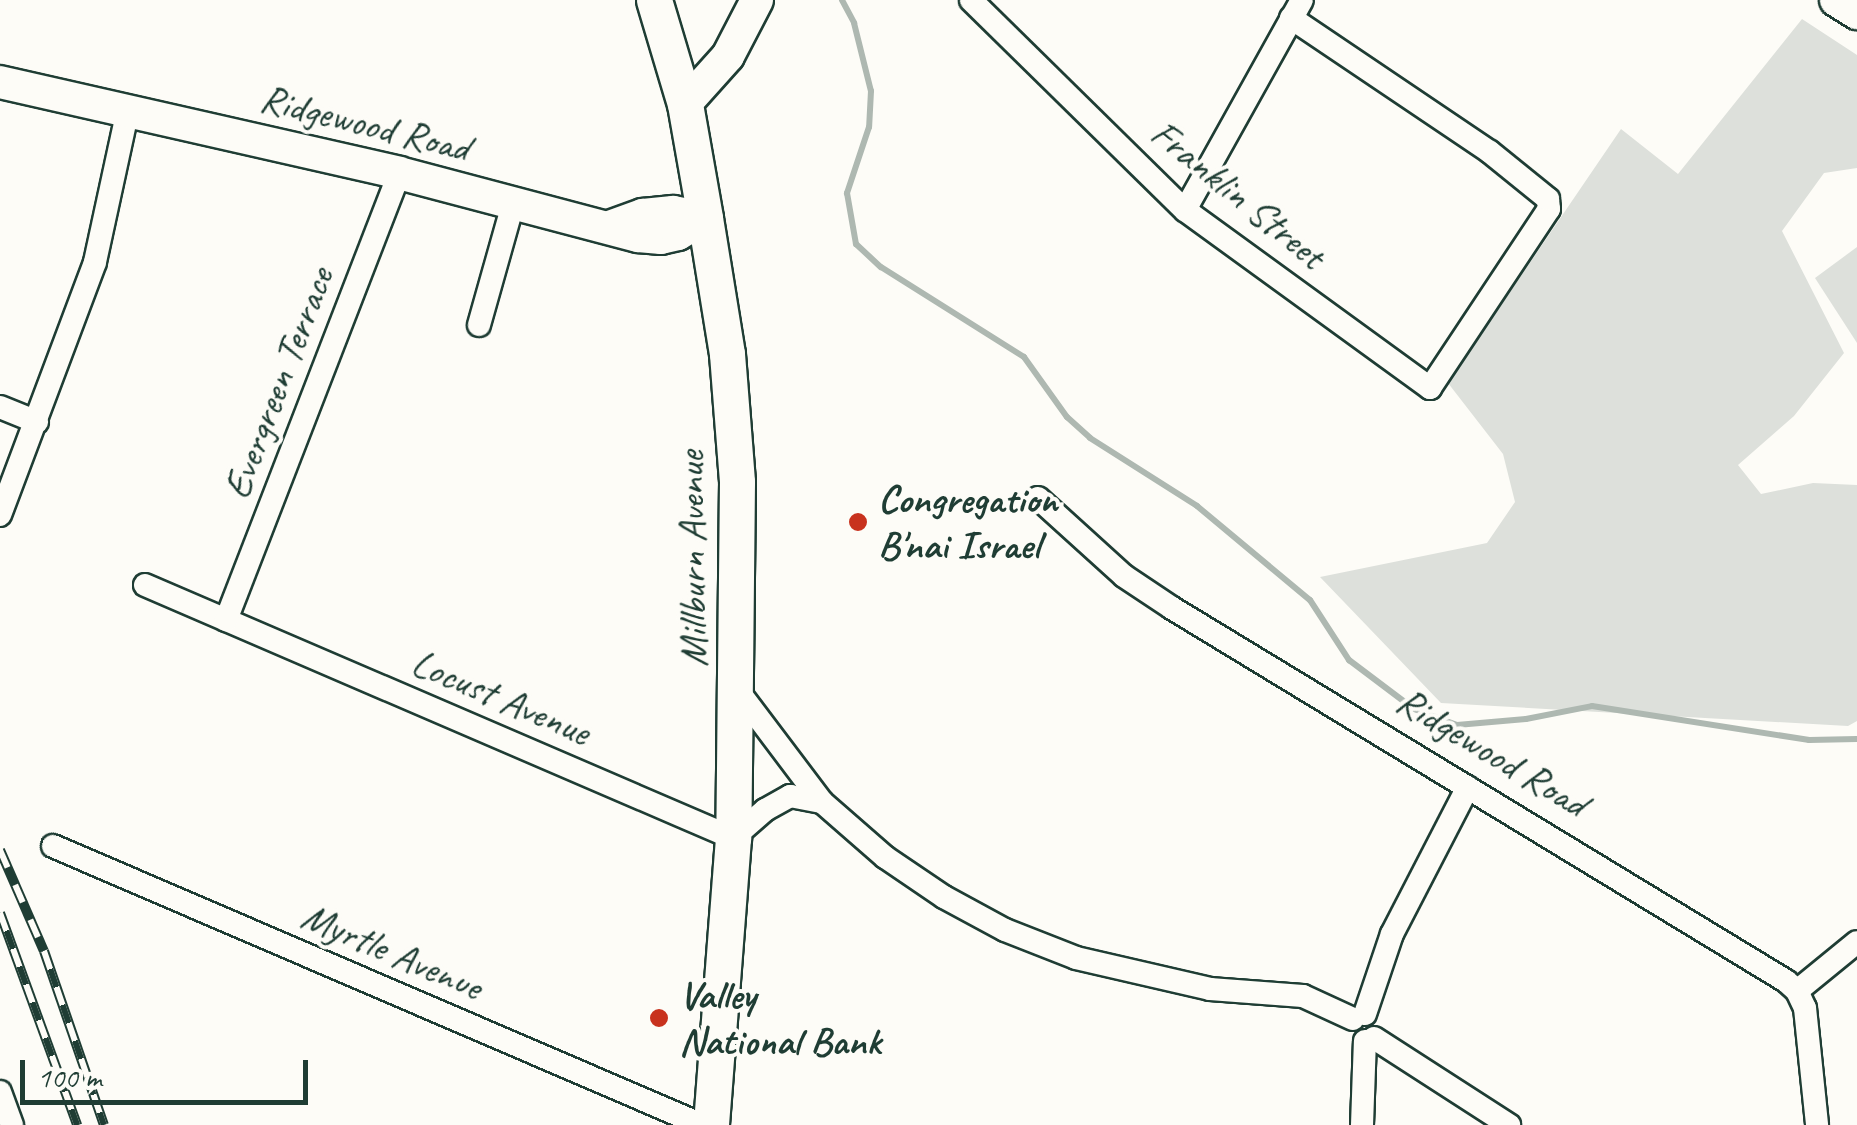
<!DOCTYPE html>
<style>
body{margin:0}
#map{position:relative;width:1857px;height:1125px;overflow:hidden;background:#fdfcf7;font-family:Caveat,sans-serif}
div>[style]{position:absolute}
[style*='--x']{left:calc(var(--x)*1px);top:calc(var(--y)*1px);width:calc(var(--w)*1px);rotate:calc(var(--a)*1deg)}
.green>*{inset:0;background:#dde0db}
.stream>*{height:6px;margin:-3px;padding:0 3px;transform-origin:3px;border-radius:3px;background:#aeb8b1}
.roads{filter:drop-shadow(2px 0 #1f3d34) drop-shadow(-2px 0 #1f3d34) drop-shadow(0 2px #1f3d34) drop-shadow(0 -2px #1f3d34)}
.street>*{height:22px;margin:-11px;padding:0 11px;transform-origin:11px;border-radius:11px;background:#fdfcf7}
.secondary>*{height:32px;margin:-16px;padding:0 16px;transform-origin:16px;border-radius:16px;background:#fdfcf7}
.primary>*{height:35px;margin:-17.5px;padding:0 17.5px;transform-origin:17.5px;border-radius:17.5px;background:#fdfcf7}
.rail>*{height:10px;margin-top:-5px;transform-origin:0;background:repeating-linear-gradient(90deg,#fdfcf7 0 19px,#1f3d34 0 38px);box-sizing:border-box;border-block:2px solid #1f3d34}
.dots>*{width:28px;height:28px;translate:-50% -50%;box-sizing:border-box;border:5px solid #fdfcf7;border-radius:50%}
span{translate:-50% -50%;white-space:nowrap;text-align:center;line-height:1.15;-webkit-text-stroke:8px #fdfcf7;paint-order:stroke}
.street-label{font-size:40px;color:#1f3d34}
.poi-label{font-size:40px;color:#1f3d34;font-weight:700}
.left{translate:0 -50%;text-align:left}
.scale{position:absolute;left:20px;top:1060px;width:288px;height:45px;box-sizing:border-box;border:5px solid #1f3d34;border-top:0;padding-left:12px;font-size:30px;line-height:35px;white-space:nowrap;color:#1f3d34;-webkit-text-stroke:8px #fdfcf7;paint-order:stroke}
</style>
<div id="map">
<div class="green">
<i style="clip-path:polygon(1802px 19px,1857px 55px,1857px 168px,1824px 173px,1782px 231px,1844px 353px,1794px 416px,1738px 465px,1761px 494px,1813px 483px,1857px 485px,1857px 721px,1848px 726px,1441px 703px,1320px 577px,1487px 543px,1515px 502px,1503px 454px,1448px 383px,1621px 129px,1678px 174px)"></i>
<i style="clip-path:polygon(1857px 247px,1857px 343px,1815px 278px)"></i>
</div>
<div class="stream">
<i style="--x:842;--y:0;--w:26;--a:62"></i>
<i style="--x:854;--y:23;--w:70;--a:76"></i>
<i style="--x:871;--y:91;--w:36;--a:93"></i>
<i style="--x:869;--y:127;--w:70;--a:108.4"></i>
<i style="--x:847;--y:193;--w:52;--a:80"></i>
<i style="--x:856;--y:244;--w:34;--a:43"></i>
<i style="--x:881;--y:267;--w:169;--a:32.2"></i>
<i style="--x:1024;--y:357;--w:74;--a:54.4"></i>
<i style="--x:1067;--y:417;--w:31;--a:42"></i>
<i style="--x:1090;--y:438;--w:127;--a:32.4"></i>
<i style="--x:1197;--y:506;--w:147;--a:39.8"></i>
<i style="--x:1310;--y:600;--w:72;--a:57"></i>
<i style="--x:1349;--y:660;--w:81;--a:37"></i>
<i style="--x:1414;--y:709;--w:46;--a:20.4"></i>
<i style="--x:1457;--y:725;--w:69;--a:-5"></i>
<i style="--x:1526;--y:719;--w:67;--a:-11.1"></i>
<i style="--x:1592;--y:706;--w:220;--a:8.9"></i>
<i style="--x:1809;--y:740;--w:48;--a:-1.2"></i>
</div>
<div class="roads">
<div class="street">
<i style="--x:971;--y:0;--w:300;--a:44.5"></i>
<i style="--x:1185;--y:210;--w:303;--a:36"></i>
<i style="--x:1430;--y:388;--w:215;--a:-56.4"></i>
<i style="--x:1549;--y:209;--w:10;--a:-96"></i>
<i style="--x:1548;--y:199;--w:75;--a:-141"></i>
<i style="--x:1490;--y:152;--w:240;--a:-146"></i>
<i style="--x:1185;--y:210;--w:240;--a:-60.9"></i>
<i style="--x:479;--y:325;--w:126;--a:-74.3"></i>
<i style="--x:0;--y:407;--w:40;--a:22"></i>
<i style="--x:1038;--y:498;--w:116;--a:42.2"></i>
<i style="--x:1124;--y:576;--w:58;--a:33.7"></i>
<i style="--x:1172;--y:608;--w:718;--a:31.28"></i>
<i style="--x:1786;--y:981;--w:15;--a:42"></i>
<i style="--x:1797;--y:991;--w:19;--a:65"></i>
<i style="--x:1805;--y:1008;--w:118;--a:84.1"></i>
<i style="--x:0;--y:515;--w:270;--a:-69.4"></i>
<i style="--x:95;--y:262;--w:156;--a:-77.8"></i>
<i style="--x:145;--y:585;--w:640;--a:23.28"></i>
<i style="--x:733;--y:838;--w:43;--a:-41.2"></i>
<i style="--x:765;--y:810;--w:29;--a:-29"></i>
<i style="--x:790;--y:796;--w:33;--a:11"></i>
<i style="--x:226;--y:620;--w:479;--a:-68.8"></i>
<i style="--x:736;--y:688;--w:143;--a:53"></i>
<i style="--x:822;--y:802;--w:84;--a:41.1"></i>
<i style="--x:885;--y:857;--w:71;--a:34.1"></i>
<i style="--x:944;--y:897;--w:69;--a:28.4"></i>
<i style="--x:1005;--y:930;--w:76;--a:21.5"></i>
<i style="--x:1076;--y:958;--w:138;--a:13"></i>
<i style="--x:1210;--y:989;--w:93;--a:4.3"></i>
<i style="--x:1303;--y:996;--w:55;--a:24.7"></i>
<i style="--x:53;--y:846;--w:706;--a:23.26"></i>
<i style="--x:1797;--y:991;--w:77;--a:-39.2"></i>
<i style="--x:1365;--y:1014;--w:84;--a:-71.4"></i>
<i style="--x:1392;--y:934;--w:165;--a:-62.7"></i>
<i style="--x:1374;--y:1038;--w:161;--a:32.8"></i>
<i style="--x:0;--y:1092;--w:35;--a:70"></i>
<i style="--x:1362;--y:1125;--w:84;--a:-88"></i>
</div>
<div class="secondary">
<i style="--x:1836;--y:0;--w:25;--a:32"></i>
<i style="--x:0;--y:82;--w:409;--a:12.8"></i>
<i style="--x:399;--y:173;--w:247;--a:14.8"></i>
<i style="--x:638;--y:236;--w:23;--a:5"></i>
<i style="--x:661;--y:238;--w:17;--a:-13"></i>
<i style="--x:678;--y:234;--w:31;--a:-31"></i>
<i style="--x:685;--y:104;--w:64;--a:-48.1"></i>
<i style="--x:728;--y:56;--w:63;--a:-62.6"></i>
<i style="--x:612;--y:226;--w:33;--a:-20"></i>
<i style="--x:643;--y:215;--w:30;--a:-6"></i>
<i style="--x:673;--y:212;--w:33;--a:11"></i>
</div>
<div class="primary">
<i style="--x:654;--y:0;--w:109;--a:73.4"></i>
<i style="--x:685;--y:104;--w:116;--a:80"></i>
<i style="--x:705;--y:218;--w:138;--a:80.8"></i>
<i style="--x:727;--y:354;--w:128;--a:85.5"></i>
<i style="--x:737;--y:482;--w:356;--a:90.6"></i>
<i style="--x:733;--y:838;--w:288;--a:94.4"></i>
</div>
</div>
<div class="rail">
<i style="--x:0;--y:850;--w:110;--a:66.5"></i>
<i style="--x:44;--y:951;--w:184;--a:71"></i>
<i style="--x:0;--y:913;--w:226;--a:70"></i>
</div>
<div class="dots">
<i style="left:858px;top:522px;background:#c8321e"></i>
<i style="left:659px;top:1018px;background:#c8321e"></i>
</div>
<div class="street-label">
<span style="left:365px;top:123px;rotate:14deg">Ridgewood Road</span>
<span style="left:1238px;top:194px;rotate:39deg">Franklin Street</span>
<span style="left:278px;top:383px;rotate:-69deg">Evergreen Terrace</span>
<span style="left:692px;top:559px;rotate:-91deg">Millburn Avenue</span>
<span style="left:501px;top:697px;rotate:23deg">Locust Avenue</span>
<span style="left:1492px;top:752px;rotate:31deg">Ridgewood Road</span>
<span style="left:392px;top:951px;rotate:23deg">Myrtle Avenue</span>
</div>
<div class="poi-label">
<span class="left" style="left:878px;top:522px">Congregation<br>B'nai Israel</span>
<span class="left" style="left:679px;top:1018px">Valley<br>National Bank</span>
</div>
<div class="scale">100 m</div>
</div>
